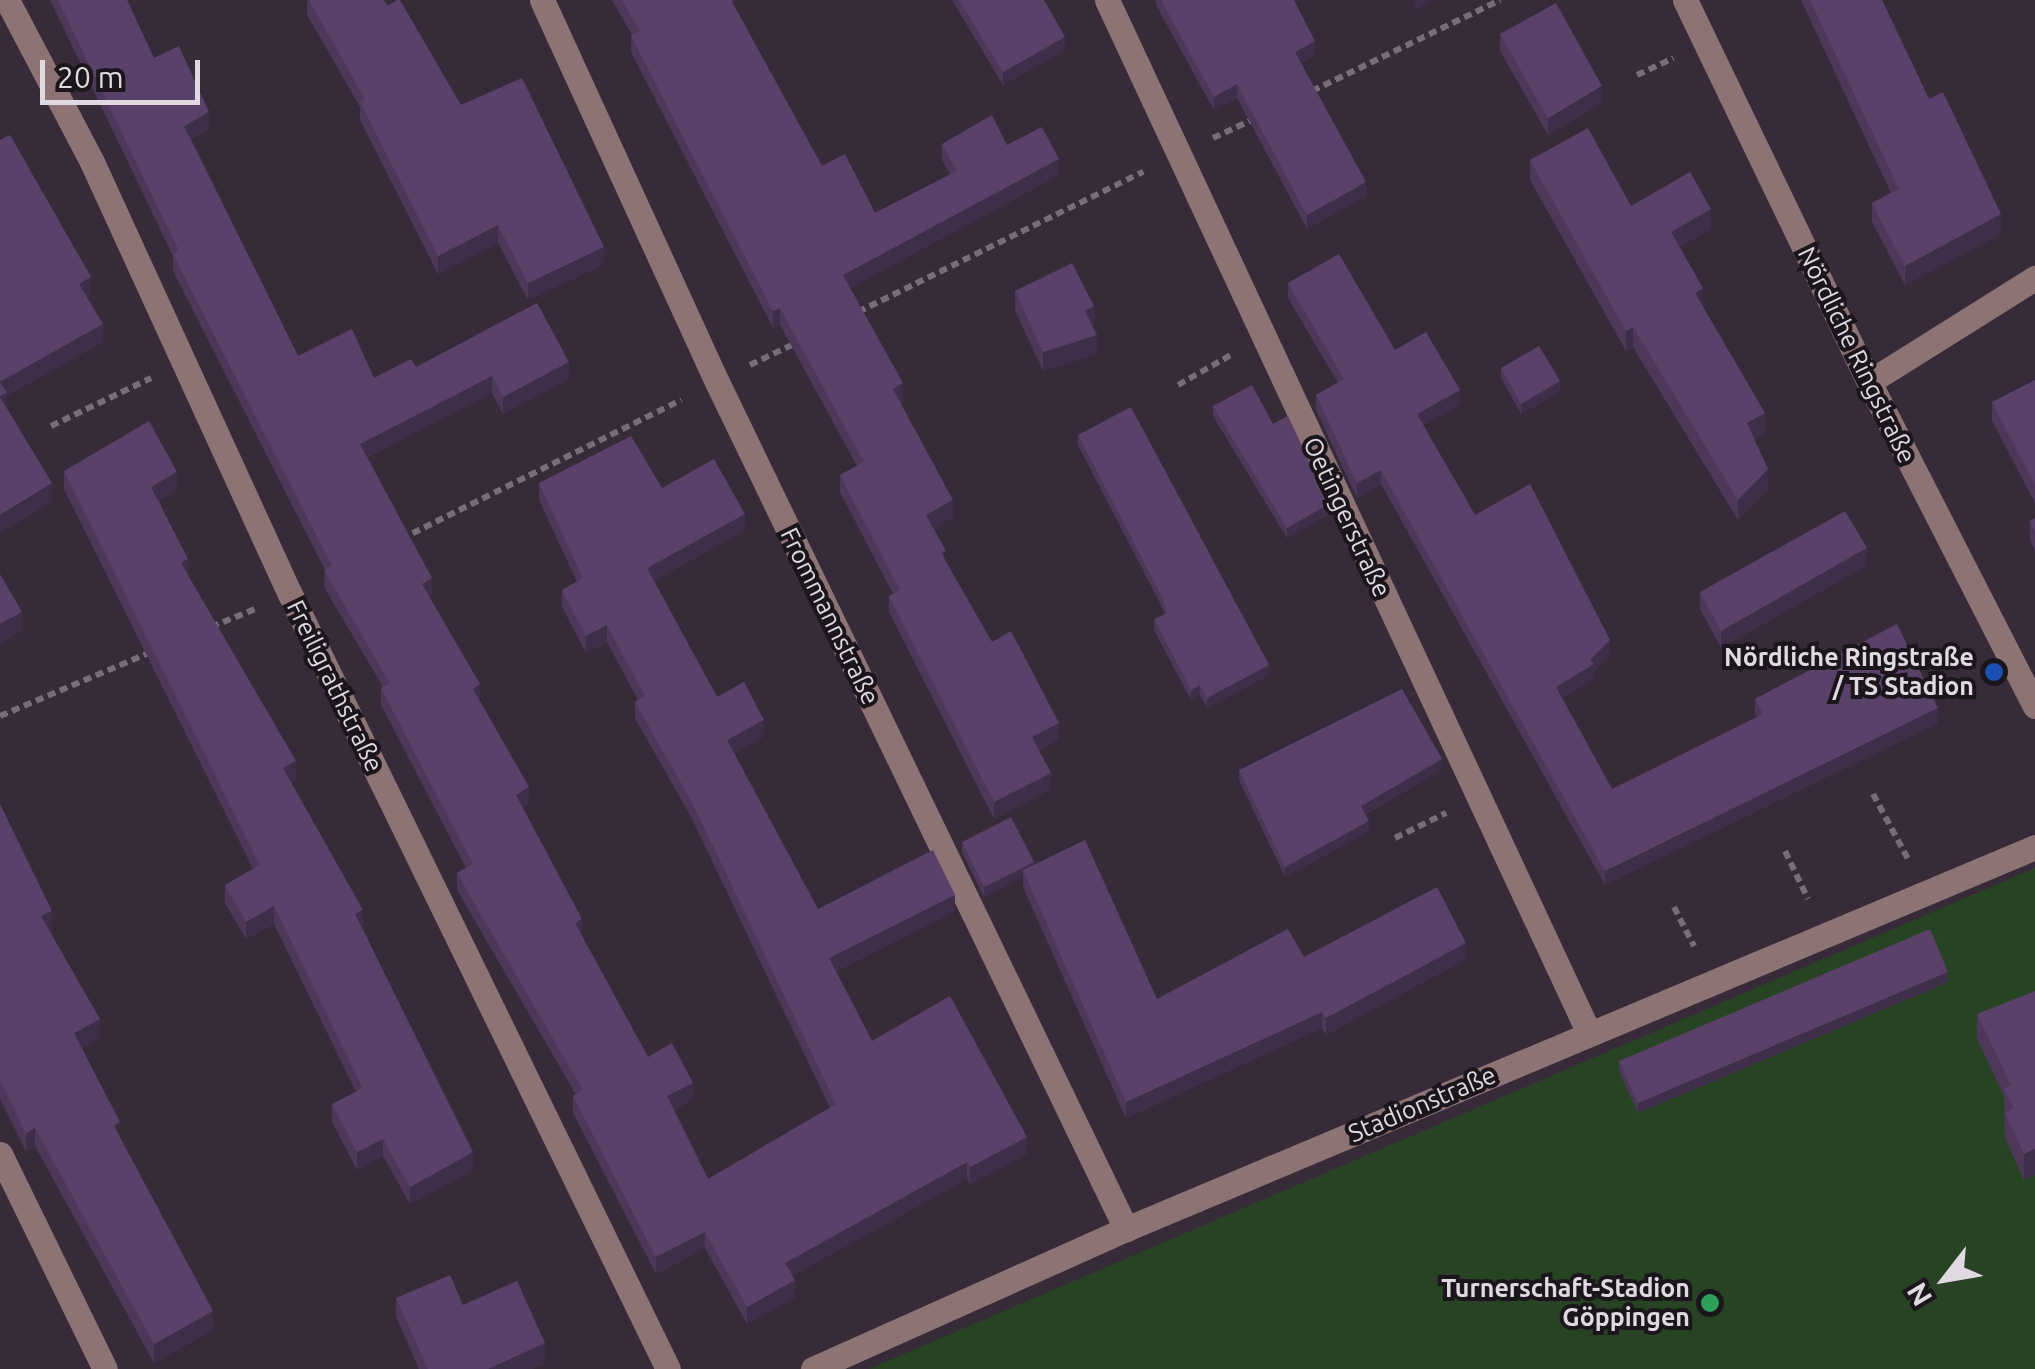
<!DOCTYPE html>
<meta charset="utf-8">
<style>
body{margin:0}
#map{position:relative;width:2035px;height:1369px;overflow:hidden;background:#372b39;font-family:Ubuntu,sans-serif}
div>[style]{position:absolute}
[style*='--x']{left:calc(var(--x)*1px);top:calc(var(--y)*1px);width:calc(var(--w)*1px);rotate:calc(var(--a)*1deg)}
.green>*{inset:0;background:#284324}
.path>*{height:6px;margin-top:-3px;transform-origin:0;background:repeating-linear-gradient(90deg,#776c78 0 8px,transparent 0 13px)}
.minor>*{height:25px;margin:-12.5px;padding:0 12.5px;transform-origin:12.5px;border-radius:12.5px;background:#8d7374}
.wall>*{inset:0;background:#4d385a}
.shaded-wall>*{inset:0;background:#3e2e4a}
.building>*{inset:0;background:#594169}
.dots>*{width:28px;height:28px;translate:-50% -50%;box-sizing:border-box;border:5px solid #1b161c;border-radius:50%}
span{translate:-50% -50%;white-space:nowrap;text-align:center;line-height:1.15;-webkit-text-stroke:8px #1b161c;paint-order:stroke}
.street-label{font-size:25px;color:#e1d9e2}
.poi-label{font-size:25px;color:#e1d9e2;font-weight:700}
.right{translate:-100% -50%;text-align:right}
.north{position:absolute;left:1895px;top:1229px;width:100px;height:100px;-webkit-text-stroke:8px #1b161c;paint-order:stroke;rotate:239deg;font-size:28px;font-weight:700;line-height:40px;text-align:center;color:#e1d9e2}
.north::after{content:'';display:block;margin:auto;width:35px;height:45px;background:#e1d9e2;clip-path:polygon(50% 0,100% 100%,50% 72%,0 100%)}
.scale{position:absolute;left:40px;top:60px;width:160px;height:45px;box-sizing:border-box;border:5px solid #e1d9e2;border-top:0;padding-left:12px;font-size:30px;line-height:35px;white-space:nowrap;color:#e1d9e2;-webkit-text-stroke:8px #1b161c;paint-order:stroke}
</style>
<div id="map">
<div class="green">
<i style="clip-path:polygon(2035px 868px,2035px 1369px,869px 1369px)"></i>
</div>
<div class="path">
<i style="--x:1637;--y:75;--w:40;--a:-25"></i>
<i style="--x:1312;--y:91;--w:209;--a:-25.8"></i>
<i style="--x:1213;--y:138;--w:47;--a:-24.9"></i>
<i style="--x:858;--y:312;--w:318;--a:-26.2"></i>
<i style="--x:750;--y:365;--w:53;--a:-25.6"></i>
<i style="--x:1178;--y:385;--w:61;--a:-29.5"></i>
<i style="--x:51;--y:426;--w:111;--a:-25.6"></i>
<i style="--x:401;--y:539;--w:313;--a:-26.4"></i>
<i style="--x:211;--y:627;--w:48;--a:-22.2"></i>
<i style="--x:0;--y:716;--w:166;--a:-23"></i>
<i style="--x:1873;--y:794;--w:74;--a:61.7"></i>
<i style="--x:1395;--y:838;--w:57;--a:-26.1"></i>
<i style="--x:1785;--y:851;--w:53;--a:64.4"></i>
<i style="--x:1674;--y:907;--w:44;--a:62.9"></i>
</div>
<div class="minor">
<i style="--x:7;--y:0;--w:183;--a:62.3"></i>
<i style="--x:92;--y:162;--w:475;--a:65.4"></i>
<i style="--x:290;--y:594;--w:862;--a:64"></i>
<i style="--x:542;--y:0;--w:420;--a:65.4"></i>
<i style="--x:717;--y:382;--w:941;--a:64.22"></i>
<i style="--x:1107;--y:0;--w:1140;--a:64.99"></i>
<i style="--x:1685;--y:0;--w:424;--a:64.3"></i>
<i style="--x:1869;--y:382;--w:364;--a:62.9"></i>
<i style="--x:1869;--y:382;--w:196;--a:-32.1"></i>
<i style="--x:0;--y:1154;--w:239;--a:64"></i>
<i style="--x:813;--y:1369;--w:343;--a:-24.1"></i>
<i style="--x:1126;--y:1229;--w:986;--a:-22.79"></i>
</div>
<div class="wall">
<i style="clip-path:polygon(50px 0,127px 0,154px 58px,209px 129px,191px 139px,298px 356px,374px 378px,416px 367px,569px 379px,503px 414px,492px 393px,367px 457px,432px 595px,429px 596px,529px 804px,523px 808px,582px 936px,648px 1057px,693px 1099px,674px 1110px,708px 1179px,830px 1108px,692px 819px,635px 718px,635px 702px,638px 700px,607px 642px,586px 653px,562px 607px,562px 590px,577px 582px,539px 500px,539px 483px,662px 488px,745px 530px,654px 581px,717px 697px,764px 736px,734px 753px,818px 909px,955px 911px,836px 971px,872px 1041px,1027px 1154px,970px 1184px,967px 1179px,792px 1276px,795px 1297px,747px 1324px,705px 1248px,656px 1274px,573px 1113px,573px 1096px,576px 1095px,457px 890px,457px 873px,466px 868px,381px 705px,381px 688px,383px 687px,324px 587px,325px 570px,173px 271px,173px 256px)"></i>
<i style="clip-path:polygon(307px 0,384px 0,461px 105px,604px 264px,528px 300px,498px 243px,438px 274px,360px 120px,360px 107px,307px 15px)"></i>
<i style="clip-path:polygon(612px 0,735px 0,732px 2px,822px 166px,875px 213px,950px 174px,942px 160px,942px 144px,1007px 145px,1059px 175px,850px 288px,903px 400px,900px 402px,953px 517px,934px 528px,946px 562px,992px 642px,1059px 739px,1039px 750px,1051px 789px,994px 819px,889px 612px,889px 596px,893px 594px,840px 492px,840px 475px,857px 466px,780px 325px,773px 328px,631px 52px,631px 36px,632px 35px)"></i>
<i style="clip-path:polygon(952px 0,1044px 0,1065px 50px,1003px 85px)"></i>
<i style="clip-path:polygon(1156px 0,1294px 0,1315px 55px,1301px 63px,1366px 196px,1307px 229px,1237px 98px,1214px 110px,1156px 5px)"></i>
<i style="clip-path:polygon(1801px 0,1882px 0,1929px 99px,2001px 234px,1905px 285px,1872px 222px,1872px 203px,1891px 193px)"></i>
<i style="clip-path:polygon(1500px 34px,1602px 103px,1548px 135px,1500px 51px)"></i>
<i style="clip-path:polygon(1530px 160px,1631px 206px,1711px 229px,1679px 247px,1703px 306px,1765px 433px,1754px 439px,1768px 489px,1738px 520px,1633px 347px,1626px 351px,1530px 180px)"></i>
<i style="clip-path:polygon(1288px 283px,1395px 350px,1460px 405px,1423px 425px,1475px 515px,1610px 654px,1594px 671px,1594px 679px,1562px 698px,1612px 789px,1757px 717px,1755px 714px,1755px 699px,1938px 723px,1605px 885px,1381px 484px,1357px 498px,1316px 410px,1316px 395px,1338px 383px,1288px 298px)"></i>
<i style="clip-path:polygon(1015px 291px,1094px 325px,1093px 326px,1097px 354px,1043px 371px,1015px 310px)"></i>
<i style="clip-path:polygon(1501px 368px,1560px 391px,1521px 414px,1501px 378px)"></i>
<i style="clip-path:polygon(2035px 380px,2035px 503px,1992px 421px,1992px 402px)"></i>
<i style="clip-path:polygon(1213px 406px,1273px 424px,1329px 514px,1287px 538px,1213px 416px)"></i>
<i style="clip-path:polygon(1078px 435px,1269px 675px,1207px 708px,1200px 695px,1191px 700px,1154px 630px,1154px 619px,1165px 614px,1163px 609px,1078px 445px)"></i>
<i style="clip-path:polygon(64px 471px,177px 490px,159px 500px,188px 576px,296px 779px,291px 782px,363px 928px,473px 1170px,410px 1204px,383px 1156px,357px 1170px,332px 1122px,332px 1104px,356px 1092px,274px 924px,246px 939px,225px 903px,225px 885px,253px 869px,64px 489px)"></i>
<i style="clip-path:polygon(2035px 518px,2035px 551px,2030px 540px,2030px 521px)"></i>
<i style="clip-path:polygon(1867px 565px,1721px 648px,1700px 609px,1700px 592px)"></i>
<i style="clip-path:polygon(1442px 769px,1366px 814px,1369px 831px,1285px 877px,1239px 780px,1239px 770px)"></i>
<i style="clip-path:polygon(0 804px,52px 930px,50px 931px,100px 1038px,82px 1048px,120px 1137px,213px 1330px,154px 1363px,35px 1146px,26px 1151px,0 1099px)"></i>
<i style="clip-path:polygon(962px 842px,1034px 865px,1157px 999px,1304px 957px,1466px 959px,1326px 1035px,1322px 1028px,1126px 1118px,1023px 887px,1023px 877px,984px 897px,962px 852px)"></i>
<i style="clip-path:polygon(1948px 982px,1638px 1113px,1619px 1071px,1619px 1061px)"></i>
<i style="clip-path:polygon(2035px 991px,2035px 1175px,2024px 1180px,2005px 1138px,2004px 1096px,1977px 1039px,1977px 1014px)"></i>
<i style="clip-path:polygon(396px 1298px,463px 1305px,545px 1363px,531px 1369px,419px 1369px,396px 1317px)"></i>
</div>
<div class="shaded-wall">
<i style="clip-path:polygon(1414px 0,1433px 0,1414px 11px)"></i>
<i style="clip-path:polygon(1065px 37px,1065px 50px,1003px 85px,1003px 72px)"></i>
<i style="clip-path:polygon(1315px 41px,1315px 55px,1295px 66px,1295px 52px)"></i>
<i style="clip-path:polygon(1237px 84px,1237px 98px,1214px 110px,1214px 97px)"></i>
<i style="clip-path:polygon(1602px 86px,1602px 103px,1548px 135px,1548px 118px)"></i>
<i style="clip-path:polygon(209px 112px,209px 129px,184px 142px,184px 126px)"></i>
<i style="clip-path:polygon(1059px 159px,1059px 175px,843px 292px,843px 275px)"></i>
<i style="clip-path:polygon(1366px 182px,1366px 196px,1307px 229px,1307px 215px)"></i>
<i style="clip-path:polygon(1711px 209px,1711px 229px,1671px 252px,1671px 232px)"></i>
<i style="clip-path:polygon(2001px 214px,2001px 234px,1905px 285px,1905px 266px)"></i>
<i style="clip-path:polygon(498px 225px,498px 243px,438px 274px,438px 256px)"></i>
<i style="clip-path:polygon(604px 247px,604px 264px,528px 300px,528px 283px)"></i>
<i style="clip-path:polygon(91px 277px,91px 295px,79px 302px,79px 284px)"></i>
<i style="clip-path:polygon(1703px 288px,1703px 308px,1695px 293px)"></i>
<i style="clip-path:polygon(1094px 306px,1094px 325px,1085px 331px,1085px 311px)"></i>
<i style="clip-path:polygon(780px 308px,780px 325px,773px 328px,773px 311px)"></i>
<i style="clip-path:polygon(103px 324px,103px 342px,7px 396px,7px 411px,0 414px,0 382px)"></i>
<i style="clip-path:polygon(1633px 327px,1633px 347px,1626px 351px,1626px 331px)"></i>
<i style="clip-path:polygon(1097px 335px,1097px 354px,1043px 371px,1043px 352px)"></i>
<i style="clip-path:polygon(569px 362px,569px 379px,503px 414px,503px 397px)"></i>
<i style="clip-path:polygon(492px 376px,492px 393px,360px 460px,360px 444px)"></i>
<i style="clip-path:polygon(1560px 381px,1560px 391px,1521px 414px,1521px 404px)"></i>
<i style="clip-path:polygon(903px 383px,903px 400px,893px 405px,893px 389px)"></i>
<i style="clip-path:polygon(1460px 390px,1460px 405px,1417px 429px,1417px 414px)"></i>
<i style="clip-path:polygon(1765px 413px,1765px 433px,1747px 443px,1747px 423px)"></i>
<i style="clip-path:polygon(1768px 469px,1768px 489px,1738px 520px,1738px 500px)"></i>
<i style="clip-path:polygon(1381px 470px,1381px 484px,1357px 498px,1357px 483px)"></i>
<i style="clip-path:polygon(177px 472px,177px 490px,151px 504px,151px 487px)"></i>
<i style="clip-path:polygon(52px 483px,52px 502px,0 533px,0 515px)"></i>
<i style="clip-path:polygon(953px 500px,953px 517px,926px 532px,926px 515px)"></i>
<i style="clip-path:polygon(1329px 504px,1329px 514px,1287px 538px,1287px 528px)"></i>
<i style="clip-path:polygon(745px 514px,745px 530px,647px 585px,647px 568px)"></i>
<i style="clip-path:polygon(1867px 548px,1867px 565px,1721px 648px,1721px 631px)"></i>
<i style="clip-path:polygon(188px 559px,188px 577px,181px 563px)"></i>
<i style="clip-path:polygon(432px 578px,432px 595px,422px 601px,422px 584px)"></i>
<i style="clip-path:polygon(22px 612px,22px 631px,0 644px,0 624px)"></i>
<i style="clip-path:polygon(607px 625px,607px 642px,586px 653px,586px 636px)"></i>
<i style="clip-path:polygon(1610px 640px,1610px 654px,1594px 671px,1594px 679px,1556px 702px,1556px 687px,1590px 660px)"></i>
<i style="clip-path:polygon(1269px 665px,1269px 675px,1207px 708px,1207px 698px)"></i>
<i style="clip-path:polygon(480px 684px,480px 701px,473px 689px)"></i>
<i style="clip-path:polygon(1200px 685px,1200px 695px,1191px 700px,1191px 690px)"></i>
<i style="clip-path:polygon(1938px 708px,1938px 723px,1605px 885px,1605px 871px)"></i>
<i style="clip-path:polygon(764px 720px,764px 736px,727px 757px,727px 740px)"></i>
<i style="clip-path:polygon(1059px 723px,1059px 739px,1032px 753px,1032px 737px)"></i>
<i style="clip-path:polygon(1442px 759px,1442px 769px,1361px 816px,1361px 806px)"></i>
<i style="clip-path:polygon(296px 761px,296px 779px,283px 786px,283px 768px)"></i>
<i style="clip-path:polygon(1051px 773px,1051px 789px,994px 819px,994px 802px)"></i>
<i style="clip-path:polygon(529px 787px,529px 804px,516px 812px,516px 795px)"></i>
<i style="clip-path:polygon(1369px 821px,1369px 831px,1285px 877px,1285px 867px)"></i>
<i style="clip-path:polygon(1034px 862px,1034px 872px,1023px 870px,1023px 877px,984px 897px,984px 887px)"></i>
<i style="clip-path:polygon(955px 895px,955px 911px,829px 974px,829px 958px)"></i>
<i style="clip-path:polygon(274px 906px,274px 924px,246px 939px,246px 922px)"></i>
<i style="clip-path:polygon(363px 910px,363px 928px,355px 931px,355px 914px)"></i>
<i style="clip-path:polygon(52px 911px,52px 930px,41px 935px,41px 916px)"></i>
<i style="clip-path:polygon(582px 919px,582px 936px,575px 923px)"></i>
<i style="clip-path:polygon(1466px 943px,1466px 959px,1326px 1035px,1326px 1018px)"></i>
<i style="clip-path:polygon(1948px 972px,1948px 982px,1638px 1113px,1638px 1103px)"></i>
<i style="clip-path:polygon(1322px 1012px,1322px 1028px,1126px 1118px,1126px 1102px)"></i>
<i style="clip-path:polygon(100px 1019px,100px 1038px,74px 1052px,74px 1033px)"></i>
<i style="clip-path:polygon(693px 1083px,693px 1099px,667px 1113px,667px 1096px)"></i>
<i style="clip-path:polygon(35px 1128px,35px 1146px,26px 1151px,26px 1133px)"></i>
<i style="clip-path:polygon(1027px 1137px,1027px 1154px,970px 1184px,970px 1167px)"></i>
<i style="clip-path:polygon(383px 1139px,383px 1156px,357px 1170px,357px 1152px)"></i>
<i style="clip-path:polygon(2035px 1149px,2035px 1175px,2024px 1180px,2024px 1154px)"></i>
<i style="clip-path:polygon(473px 1152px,473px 1170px,410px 1204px,410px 1187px)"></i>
<i style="clip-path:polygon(967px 1162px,967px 1179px,785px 1280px,785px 1263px)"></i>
<i style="clip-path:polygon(705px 1232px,705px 1248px,656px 1274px,656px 1257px)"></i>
<i style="clip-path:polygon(795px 1280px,795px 1297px,747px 1324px,747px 1307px)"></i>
<i style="clip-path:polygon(213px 1311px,213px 1330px,154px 1363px,154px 1344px)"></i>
<i style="clip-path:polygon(545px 1343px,545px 1363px,531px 1369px,488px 1369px)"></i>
</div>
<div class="building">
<i style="clip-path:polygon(58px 0,127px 0,154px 58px,179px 46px,209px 112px,184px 126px,298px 356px,352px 329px,374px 378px,411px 359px,416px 367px,537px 303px,569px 362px,503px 397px,492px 376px,360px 444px,432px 578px,422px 584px,480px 684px,473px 689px,529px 787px,516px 795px,582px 919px,575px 923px,648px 1057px,672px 1043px,693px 1083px,667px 1096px,708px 1179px,836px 1104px,692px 802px,635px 702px,645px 696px,607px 625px,586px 636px,562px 590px,583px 578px,539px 483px,631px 436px,662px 488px,714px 459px,745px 514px,647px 568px,717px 697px,744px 682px,764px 720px,727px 740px,818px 909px,933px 850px,955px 895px,829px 958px,872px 1041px,950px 996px,1027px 1137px,970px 1167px,967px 1162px,785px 1263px,795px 1280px,747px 1307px,705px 1232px,656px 1257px,573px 1096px,583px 1090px,457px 873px,473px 864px,381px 688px,390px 683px,324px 570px,332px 566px,173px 254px,179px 251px)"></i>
<i style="clip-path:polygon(309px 0,384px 0,387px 6px,397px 0,400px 0,461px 105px,522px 78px,604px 247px,528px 283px,498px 225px,438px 256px,360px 102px,365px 99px)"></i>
<i style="clip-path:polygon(622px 0,731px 0,822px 166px,845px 154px,875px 213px,957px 171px,942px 144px,992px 115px,1007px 145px,1042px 127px,1059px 159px,843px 275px,903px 383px,893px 389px,953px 500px,926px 515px,946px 551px,941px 553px,992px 642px,1011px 631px,1059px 723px,1032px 737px,1051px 773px,994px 802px,889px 596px,900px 590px,840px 475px,864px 462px,780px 308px,773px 311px,631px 36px,640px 31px)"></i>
<i style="clip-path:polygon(959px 0,1044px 0,1065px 37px,1003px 72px)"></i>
<i style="clip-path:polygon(1161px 0,1294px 0,1315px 41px,1295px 52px,1366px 182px,1307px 215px,1237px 84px,1214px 97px)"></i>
<i style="clip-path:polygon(1810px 0,1882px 0,1929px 99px,1943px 92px,2001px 214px,1905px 266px,1872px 203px,1899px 189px)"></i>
<i style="clip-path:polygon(1556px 3px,1602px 86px,1548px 118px,1500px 34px)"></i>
<i style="clip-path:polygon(1588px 128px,1631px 206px,1690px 172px,1711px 209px,1671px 232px,1703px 288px,1695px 293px,1765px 413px,1747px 423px,1768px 469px,1738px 500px,1633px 327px,1626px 331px,1530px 160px)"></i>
<i style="clip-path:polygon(10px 135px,91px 277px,79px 284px,103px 324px,0 382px,0 140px)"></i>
<i style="clip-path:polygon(1339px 254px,1395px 350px,1426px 332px,1460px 390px,1417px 414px,1475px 515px,1530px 484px,1610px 640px,1590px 660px,1594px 664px,1556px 687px,1612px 789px,1763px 714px,1755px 699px,1897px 624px,1938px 708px,1605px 871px,1381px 470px,1357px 483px,1316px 395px,1344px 379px,1288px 283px)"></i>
<i style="clip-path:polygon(1072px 263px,1094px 306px,1085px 311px,1097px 335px,1043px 352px,1015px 291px)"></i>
<i style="clip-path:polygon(1539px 346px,1560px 381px,1521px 404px,1501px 368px)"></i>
<i style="clip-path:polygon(2035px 380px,2035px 485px,1992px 402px)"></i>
<i style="clip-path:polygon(0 382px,7px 393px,0 396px)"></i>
<i style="clip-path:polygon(1252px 385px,1273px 424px,1288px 416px,1329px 504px,1287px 528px,1213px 406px)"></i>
<i style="clip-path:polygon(0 397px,52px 483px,0 515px)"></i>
<i style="clip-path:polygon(1131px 407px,1269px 665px,1207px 698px,1200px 685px,1191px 690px,1154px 619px,1167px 613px,1163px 599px,1078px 435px)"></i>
<i style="clip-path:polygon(149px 421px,177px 472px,151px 487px,188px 559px,181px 563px,296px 761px,283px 768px,363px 910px,355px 914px,473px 1152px,410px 1187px,383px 1139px,357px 1152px,332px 1104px,363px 1088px,274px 906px,246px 922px,225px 885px,260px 865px,64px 471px)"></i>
<i style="clip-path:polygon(1845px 511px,1867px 548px,1721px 631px,1700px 592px)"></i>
<i style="clip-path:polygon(2035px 518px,2035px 532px,2030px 521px)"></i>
<i style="clip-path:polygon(0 574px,22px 612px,0 624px)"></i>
<i style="clip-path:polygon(1402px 689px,1442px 759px,1361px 806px,1369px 821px,1285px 867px,1239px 770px)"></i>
<i style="clip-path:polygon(0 804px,52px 911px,41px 916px,100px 1019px,74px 1033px,120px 1122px,114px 1126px,213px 1311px,154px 1344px,35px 1128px,26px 1133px,0 1080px)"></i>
<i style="clip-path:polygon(1011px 817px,1034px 862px,984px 887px,962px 842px)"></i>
<i style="clip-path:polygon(1085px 840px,1157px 999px,1288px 929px,1304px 957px,1437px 887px,1466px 943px,1326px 1018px,1322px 1012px,1126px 1102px,1023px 870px)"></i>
<i style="clip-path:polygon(1930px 929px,1948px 972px,1638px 1103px,1619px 1061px)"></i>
<i style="clip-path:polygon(2035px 991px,2035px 1149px,2024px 1154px,2005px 1113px,2014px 1108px,2004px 1088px,2011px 1085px,1977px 1014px)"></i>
<i style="clip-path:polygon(450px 1275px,463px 1305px,517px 1281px,545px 1343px,488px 1369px,428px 1369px,396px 1298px)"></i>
</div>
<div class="dots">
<i style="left:1994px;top:672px;background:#1a4fb4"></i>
<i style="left:1710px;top:1303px;background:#2e9e5b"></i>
</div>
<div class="street-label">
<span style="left:1857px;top:355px;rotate:64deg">Nördliche Ringstraße</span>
<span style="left:1347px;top:517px;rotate:65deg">Oetingerstraße</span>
<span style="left:830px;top:616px;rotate:64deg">Frommannstraße</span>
<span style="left:335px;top:686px;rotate:64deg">Freiligrathstraße</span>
<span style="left:1422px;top:1104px;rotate:-23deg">Stadionstraße</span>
</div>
<div class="poi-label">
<span class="right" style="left:1974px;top:672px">Nördliche Ringstraße<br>/ TS Stadion</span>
<span class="right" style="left:1690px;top:1303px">Turnerschaft-Stadion<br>Göppingen</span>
</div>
<div class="north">N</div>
<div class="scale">20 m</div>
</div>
